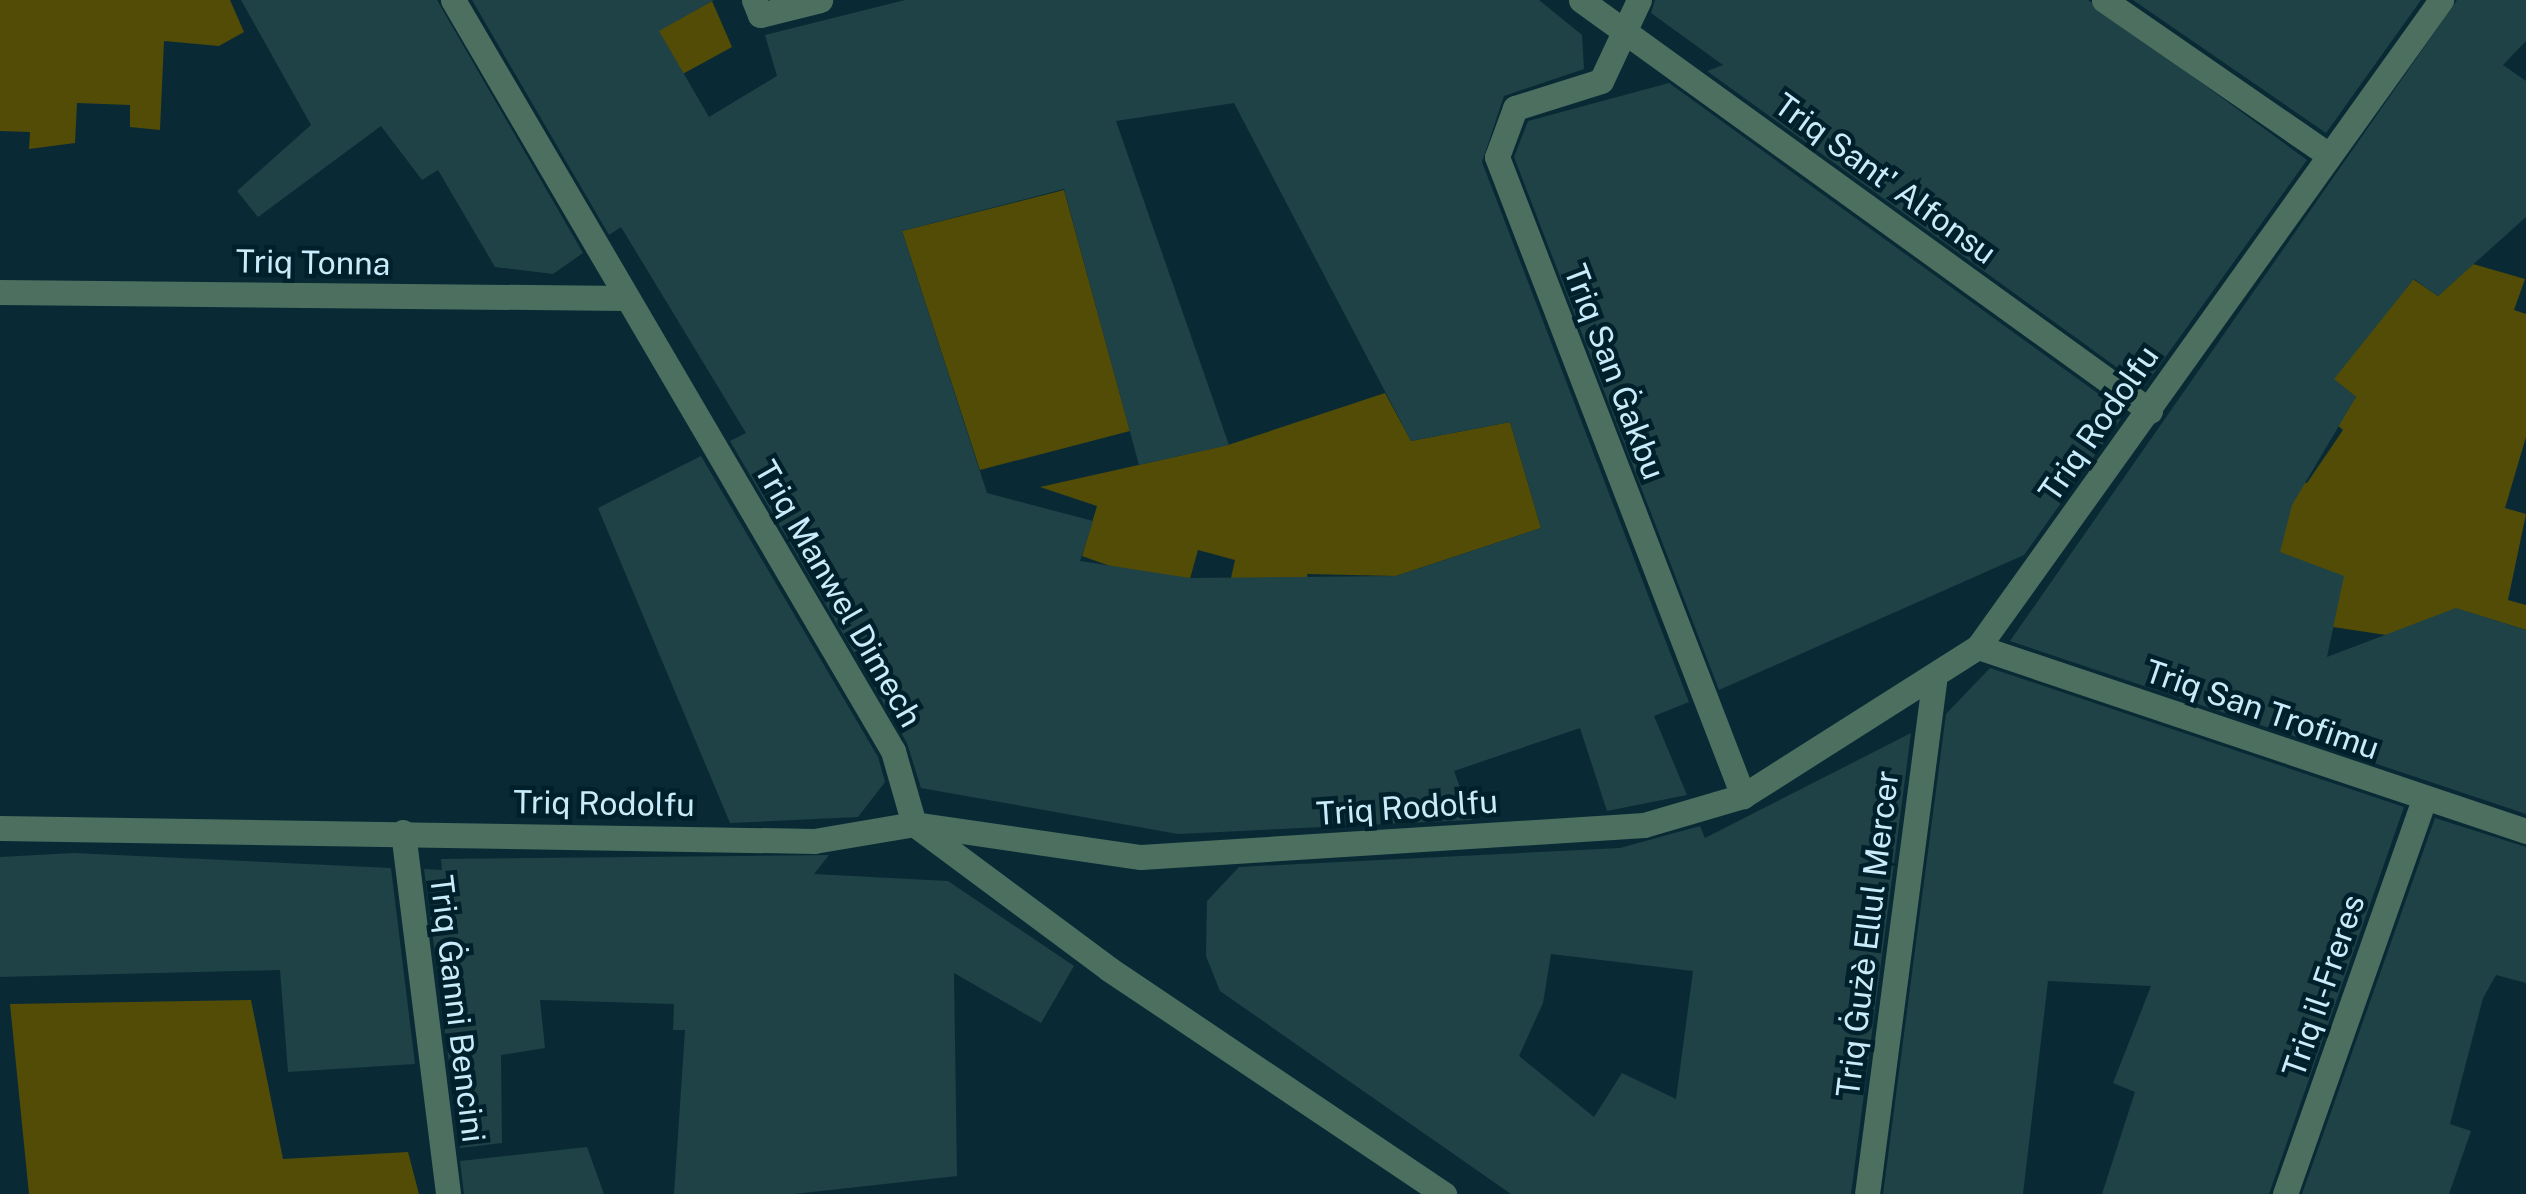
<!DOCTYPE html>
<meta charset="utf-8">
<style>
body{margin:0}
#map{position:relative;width:2526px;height:1194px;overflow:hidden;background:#092a35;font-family:"Public Sans",sans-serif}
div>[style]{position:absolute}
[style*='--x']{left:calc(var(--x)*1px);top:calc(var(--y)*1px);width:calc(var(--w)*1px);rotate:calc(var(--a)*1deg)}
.green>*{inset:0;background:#524c07}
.building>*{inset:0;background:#1e4246}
.minor>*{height:25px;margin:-12.5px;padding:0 12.5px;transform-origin:12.5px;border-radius:12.5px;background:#4c6f5f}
.tertiary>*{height:25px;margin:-12.5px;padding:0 12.5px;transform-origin:12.5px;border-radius:12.5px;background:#4c6f5f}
span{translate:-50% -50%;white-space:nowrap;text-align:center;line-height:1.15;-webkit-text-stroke:9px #00202b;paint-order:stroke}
.street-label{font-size:32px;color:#c8ecfa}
</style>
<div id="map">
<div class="green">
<i style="clip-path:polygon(0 0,230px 0,244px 32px,219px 46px,164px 41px,160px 130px,130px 127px,130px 105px,77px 103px,75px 143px,29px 149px,30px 132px,0 131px)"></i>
<i style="clip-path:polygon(613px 0,672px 23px,712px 1px,732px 47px,668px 82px)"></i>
<i style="clip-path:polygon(1064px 190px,1130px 431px,980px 470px,902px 231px)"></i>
<i style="clip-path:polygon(2473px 264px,2525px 279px,2514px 310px,2526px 314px,2526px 437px,2505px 508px,2526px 514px,2508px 600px,2526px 605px,2526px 630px,2468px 612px,2386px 635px,2333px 627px,2206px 559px,2252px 478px,2307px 483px,2343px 430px,2336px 424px,2356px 397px,2332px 378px,2401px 271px,2438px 296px)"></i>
<i style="clip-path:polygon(1385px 393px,1411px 441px,1510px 422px,1541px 528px,1396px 576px,1307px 574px,1317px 640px,1220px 628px,1235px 560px,1198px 550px,1186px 593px,1082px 556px,1097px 506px,1040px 487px,1228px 445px)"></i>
<i style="clip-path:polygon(251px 1000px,283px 1159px,408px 1152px,419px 1194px,29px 1194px,10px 1004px)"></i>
</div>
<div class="building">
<i style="clip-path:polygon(241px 0,437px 0,583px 253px,553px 274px,495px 267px,438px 170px,422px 180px,381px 126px,258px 217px,237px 191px,311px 125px)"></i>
<i style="clip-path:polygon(evenodd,472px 0,714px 0,659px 31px,709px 117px,777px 76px,765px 35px,905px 0,1539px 0,1582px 35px,1584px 69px,1504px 96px,1482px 162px,1689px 702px,1654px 716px,1687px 795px,1607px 811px,1580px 728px,1454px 771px,1472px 820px,1178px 834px,921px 788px,907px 743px,730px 441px,746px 433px,621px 227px,609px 235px,472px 0,1234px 103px,1411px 441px,1510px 422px,1541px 528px,1396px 576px,1190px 578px,1080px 561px,1093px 521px,987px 493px,902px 231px,1064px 189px,1139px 465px,1229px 445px,1116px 121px,1234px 103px)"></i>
<i style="clip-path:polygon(1655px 0,2088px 0,2307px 160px,2144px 387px,1707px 71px,1723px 65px,1651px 13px)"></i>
<i style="clip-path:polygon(2133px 0,2421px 0,2326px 133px)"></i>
<i style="clip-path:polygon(2457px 0,2526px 0,2526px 41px,2503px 65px,2526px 81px,2526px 217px,2438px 296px,2414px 279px,2334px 379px,2356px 397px,2292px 505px,2280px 552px,2344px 576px,2327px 657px,2456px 608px,2526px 630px,2526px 814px,2010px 641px)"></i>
<i style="clip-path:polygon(1669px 83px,2125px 413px,2024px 555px,1719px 690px,1514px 157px,1528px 121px)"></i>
<i style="clip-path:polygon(701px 456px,878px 757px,885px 782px,858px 817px,730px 823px,598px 508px)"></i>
<i style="clip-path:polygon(1990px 668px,2404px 807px,2269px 1194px,2102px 1194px,2135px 1092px,2113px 1083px,2151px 986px,2048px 981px,2023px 1194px,1883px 1194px,1946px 714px)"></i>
<i style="clip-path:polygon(evenodd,1911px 733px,1851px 1194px,1511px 1194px,1220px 991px,1206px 956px,1207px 901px,1239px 867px,1620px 848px,1700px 826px,1705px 838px,1911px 733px,1551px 954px,1693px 971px,1676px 1099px,1622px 1073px,1594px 1117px,1519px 1056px,1543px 1003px,1551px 954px)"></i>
<i style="clip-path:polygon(2435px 818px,2526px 847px,2526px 983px,2496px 975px,2483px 998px,2450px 1124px,2471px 1131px,2449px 1194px,2302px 1194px)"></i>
<i style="clip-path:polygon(74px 853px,391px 868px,415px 1064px,288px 1072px,280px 970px,0 977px,0 857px)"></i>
<i style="clip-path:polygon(829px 855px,814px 874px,948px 881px,1074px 966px,1041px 1023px,954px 973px,957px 1176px,794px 1194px,674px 1194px,685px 1030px,673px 1030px,674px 1004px,540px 1000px,545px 1048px,501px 1055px,502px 1143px,460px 1148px,424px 869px,442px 870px,441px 859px)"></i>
<i style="clip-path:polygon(587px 1147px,604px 1194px,464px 1194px,460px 1161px)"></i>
</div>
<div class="minor">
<i style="--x:754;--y:0;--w:16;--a:68"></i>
<i style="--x:760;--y:15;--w:62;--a:-14"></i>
<i style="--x:1581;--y:0;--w:702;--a:35.84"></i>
<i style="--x:1639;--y:0;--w:89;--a:115.1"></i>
<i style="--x:1601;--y:81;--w:90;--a:162.6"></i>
<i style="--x:1515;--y:108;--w:52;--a:110.2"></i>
<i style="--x:1497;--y:157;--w:685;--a:68.94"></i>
<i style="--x:2104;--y:0;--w:270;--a:34.6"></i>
<i style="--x:0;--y:292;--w:626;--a:0.55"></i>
<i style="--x:1978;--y:647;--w:578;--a:18.56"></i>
<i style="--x:403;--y:832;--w:365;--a:82.9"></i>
<i style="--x:1867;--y:1194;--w:516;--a:-82.54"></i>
<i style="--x:2285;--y:1194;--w:419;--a:-70.6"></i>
</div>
<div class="tertiary">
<i style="--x:453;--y:0;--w:870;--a:59.63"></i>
<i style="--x:893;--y:751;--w:76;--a:74"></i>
<i style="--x:914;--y:824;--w:243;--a:36.6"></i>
<i style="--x:1109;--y:969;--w:404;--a:33.9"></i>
<i style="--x:0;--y:828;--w:814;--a:0.91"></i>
<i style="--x:814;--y:841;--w:101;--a:-9.6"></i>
<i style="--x:914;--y:824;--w:229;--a:8.3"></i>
<i style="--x:1141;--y:857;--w:504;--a:-3.64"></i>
<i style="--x:1644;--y:825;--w:103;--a:-16.3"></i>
<i style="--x:1743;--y:796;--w:278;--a:-32.4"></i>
<i style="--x:1978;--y:647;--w:796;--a:-54.41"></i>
</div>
<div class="street-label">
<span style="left:1885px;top:179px;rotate:36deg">Triq Sant' Alfonsu</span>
<span style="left:313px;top:263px;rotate:1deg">Triq Tonna</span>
<span style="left:1614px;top:372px;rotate:69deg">Triq San Ġakbu</span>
<span style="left:2099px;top:424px;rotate:-55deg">Triq Rodolfu</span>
<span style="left:838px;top:594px;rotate:60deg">Triq Manwel Dimech</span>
<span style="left:2262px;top:710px;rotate:19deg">Triq San Trofimu</span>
<span style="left:604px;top:804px;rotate:1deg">Triq Rodolfu</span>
<span style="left:1407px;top:808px;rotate:-4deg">Triq Rodolfu</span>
<span style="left:1868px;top:934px;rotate:-83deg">Triq Ġużè Ellul Mercer</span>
<span style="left:2324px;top:986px;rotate:-71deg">Triq il-Freres</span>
<span style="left:457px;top:1009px;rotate:83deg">Triq Ġanni Bencini</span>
</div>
</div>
